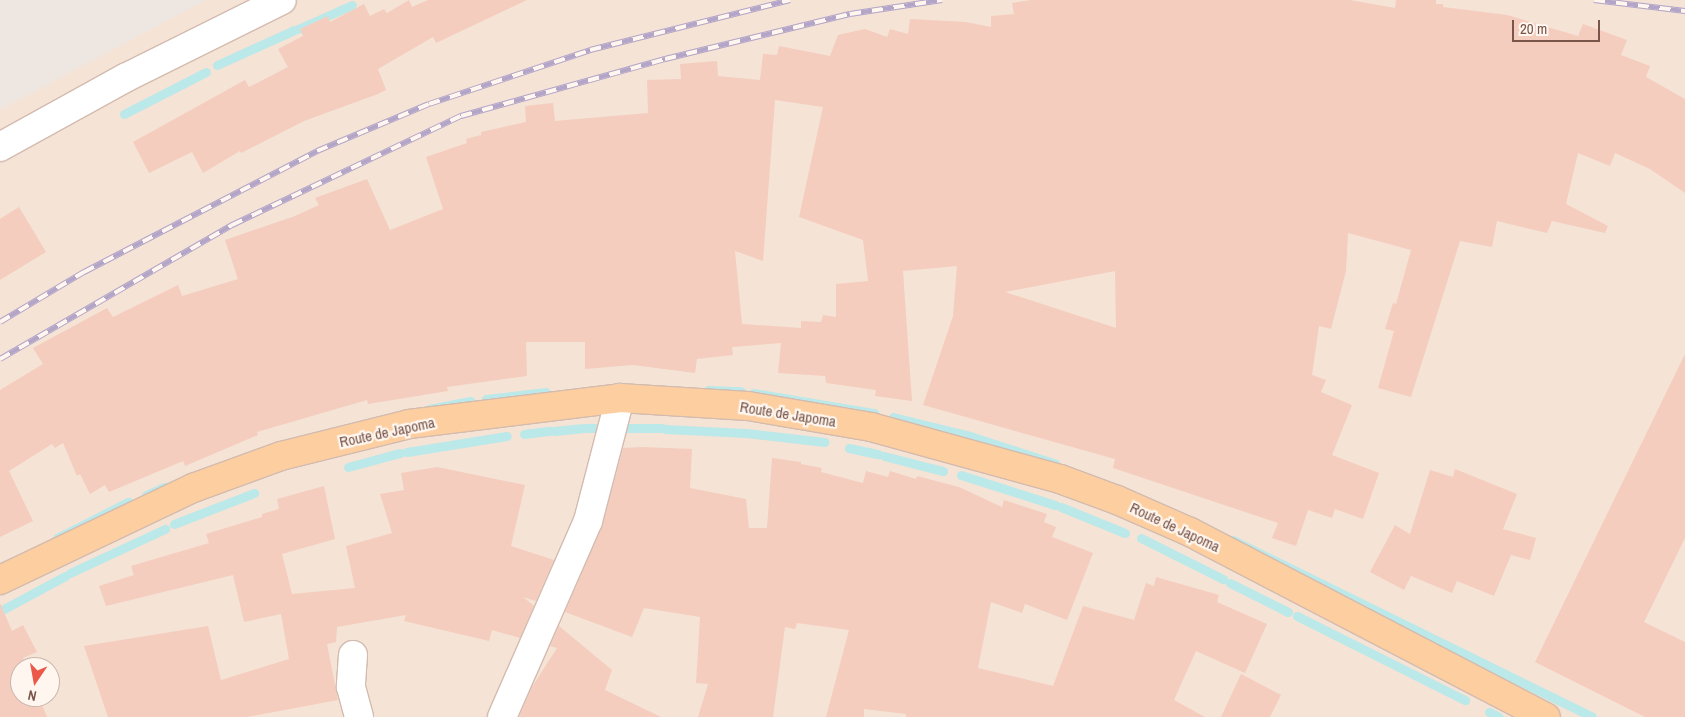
<!DOCTYPE html>
<style>
body{margin:0}
#map{position:relative;width:1685px;height:717px;overflow:hidden;background:#fdf2e8;font-family:"Archivo Narrow",sans-serif}
div>[style]{position:absolute}
[style*='--x']{left:calc(var(--x)*1px);top:calc(var(--y)*1px);width:calc(var(--w)*1px);rotate:calc(var(--a)*1deg)}
.residential>*{inset:0;background:#f5e3d6}
.industrial>*{inset:0;background:#eee6e1}
.stream>*{height:9px;margin:-4.5px;padding:0 4.5px;transform-origin:4.5px;border-radius:4.5px;background:#bbe8e8}
.building>*{inset:0;background:#f4cdbe}
.roads{filter:drop-shadow(1px 0 #d3bbaf) drop-shadow(-1px 0 #d3bbaf) drop-shadow(0 1px #d3bbaf) drop-shadow(0 -1px #d3bbaf)}
.street>*{height:28px;margin:-14px;padding:0 14px;transform-origin:14px;border-radius:14px;background:#fff}
.primary>*{height:28px;margin:-14px;padding:0 14px;transform-origin:14px;border-radius:14px;background:#fdce9f}
.rail>*{height:5.5px;margin-top:-2.75px;transform-origin:0;background:repeating-linear-gradient(90deg,#fff7ef 0 11px,#b3a5c8 0 22px);box-sizing:border-box;border-block:1px solid #b3a5c8}
span{translate:-50% -50%;white-space:nowrap;text-align:center;line-height:1.15;-webkit-text-stroke:4.5px #fff7ef;paint-order:stroke}
.street-label{font-size:15px;color:#79554a}
.north{position:absolute;left:10px;top:657px;width:50px;height:50px;box-sizing:border-box;background:#fff7ef;border:1px solid #c9b6ad;border-radius:50%;rotate:192deg;font-size:14px;font-weight:700;line-height:20px;text-align:center;color:#79554a}
.north::after{content:'';display:block;margin:auto;width:18px;height:22px;background:#eb5849;clip-path:polygon(50% 0,100% 100%,50% 72%,0 100%)}
.scale{position:absolute;left:1512px;top:20px;width:88px;height:22px;box-sizing:border-box;border:2px solid #79554a;border-top:0;padding-left:6px;font-size:15px;line-height:18px;white-space:nowrap;color:#79554a;-webkit-text-stroke:4px #fff7ef;paint-order:stroke}
</style>
<div id="map">
<div class="residential">
<i style="clip-path:polygon(evenodd,0 0,1685px 0,1685px 717px,0 717px,0 0,20px 667px,50px 667px,50px 697px,20px 697px,20px 667px)"></i>
</div>
<div class="industrial">
<i style="clip-path:polygon(0 0,206px 0,0 110px)"></i>
</div>
<div class="stream">
<i style="--x:298;--y:29;--w:59;--a:-24"></i>
<i style="--x:217;--y:65;--w:85;--a:-24.4"></i>
<i style="--x:124;--y:114;--w:92;--a:-27.1"></i>
<i style="--x:708;--y:390;--w:33;--a:2"></i>
<i style="--x:753;--y:393;--w:123;--a:9.4"></i>
<i style="--x:486;--y:399;--w:60;--a:-6.7"></i>
<i style="--x:429;--y:409;--w:42;--a:-11"></i>
<i style="--x:893;--y:417;--w:79;--a:13.9"></i>
<i style="--x:970;--y:436;--w:90;--a:18"></i>
<i style="--x:585;--y:428;--w:77;--a:0"></i>
<i style="--x:665;--y:429;--w:81;--a:2.8"></i>
<i style="--x:746;--y:433;--w:79;--a:6.6"></i>
<i style="--x:554;--y:431;--w:27;--a:-6"></i>
<i style="--x:524;--y:434;--w:26;--a:-7"></i>
<i style="--x:849;--y:448;--w:30;--a:12"></i>
<i style="--x:407;--y:452;--w:101;--a:-9.1"></i>
<i style="--x:884;--y:456;--w:61;--a:14.3"></i>
<i style="--x:348;--y:467;--w:54;--a:-15.1"></i>
<i style="--x:961;--y:475;--w:99;--a:17.7"></i>
<i style="--x:146;--y:495;--w:20;--a:-24"></i>
<i style="--x:1061;--y:507;--w:69;--a:22.1"></i>
<i style="--x:174;--y:524;--w:86;--a:-21.2"></i>
<i style="--x:57;--y:538;--w:80;--a:-26.9"></i>
<i style="--x:1141;--y:538;--w:92;--a:26.6"></i>
<i style="--x:1233;--y:540;--w:400;--a:26.2"></i>
<i style="--x:70;--y:573;--w:105;--a:-24.9"></i>
<i style="--x:1230;--y:583;--w:65;--a:26.6"></i>
<i style="--x:0;--y:611;--w:74;--a:-28.3"></i>
<i style="--x:1297;--y:616;--w:188;--a:26.6"></i>
<i style="--x:1489;--y:712;--w:11;--a:27"></i>
</div>
<div class="building">
<i style="clip-path:polygon(409px 0,412px 7px,428px 0,527px 0,436px 43px,433px 37px,378px 69px,386px 90px,378px 94px,304px 121px,241px 153px,240px 151px,203px 173px,192px 152px,149px 173px,133px 142px,245px 80px,249px 87px,288px 67px,278px 49px,303px 36px,300px 29px,328px 16px,330px 22px,364px 4px,370px 16px,384px 9px,387px 13px)"></i>
<i style="clip-path:polygon(evenodd,1031px 0,1350px 0,1395px 8px,1396px 0,1436px 0,1436px 4px,1443px 4px,1443px 7px,1507px 15px,1578px 36px,1583px 24px,1627px 40px,1621px 55px,1650px 66px,1646px 77px,1685px 99px,1685px 193px,1650px 169px,1615px 153px,1610px 166px,1578px 153px,1566px 204px,1608px 226px,1605px 233px,1552px 221px,1547px 233px,1497px 221px,1492px 247px,1460px 241px,1411px 397px,1378px 388px,1394px 331px,1385px 329px,1393px 303px,1396px 304px,1411px 250px,1348px 233px,1346px 271px,1331px 329px,1319px 326px,1312px 375px,1326px 380px,1321px 392px,1352px 405px,1332px 455px,1379px 473px,1363px 519px,1335px 509px,1332px 518px,1308px 510px,1296px 546px,1272px 538px,1278px 523px,1113px 468px,1115px 459px,923px 405px,953px 316px,957px 266px,903px 271px,912px 401px,875px 396px,876px 390px,826px 383px,825px 376px,778px 373px,781px 343px,732px 347px,733px 355px,697px 359px,695px 373px,633px 365px,585px 369px,585px 342px,526px 342px,527px 376px,447px 387px,448px 391px,368px 404px,367px 400px,257px 432px,258px 435px,185px 466px,183px 461px,109px 492px,105px 485px,90px 494px,80px 474px,77px 476px,63px 443px,55px 448px,52px 444px,9px 471px,33px 521px,0 537px,0 390px,43px 364px,33px 348px,107px 308px,113px 317px,178px 285px,182px 296px,238px 279px,225px 240px,295px 216px,319px 205px,315px 198px,367px 179px,390px 230px,443px 209px,426px 157px,467px 143px,466px 139px,481px 135px,481px 132px,526px 122px,525px 106px,553px 103px,555px 121px,648px 113px,647px 80px,681px 79px,680px 64px,717px 61px,718px 76px,760px 80px,763px 54px,777px 55px,779px 46px,830px 56px,838px 35px,865px 29px,887px 37px,890px 29px,908px 34px,910px 19px,966px 22px,991px 27px,991px 16px,1014px 14px,1012px 3px,1031px 0,775px 100px,823px 107px,799px 217px,863px 240px,868px 281px,836px 284px,836px 317px,823px 315px,821px 322px,801px 321px,801px 328px,742px 324px,735px 251px,763px 261px,775px 100px,1031px 0,1115px 271px,1116px 328px,1005px 292px,1115px 271px)"></i>
<i style="clip-path:polygon(19px 207px,46px 252px,0 280px,0 219px)"></i>
<i style="clip-path:polygon(1685px 354px,1685px 538px,1644px 622px,1685px 642px,1685px 717px,1645px 717px,1535px 662px)"></i>
<i style="clip-path:polygon(641px 447px,692px 449px,690px 488px,746px 499px,749px 528px,767px 528px,772px 458px,801px 462px,801px 464px,822px 468px,821px 472px,863px 483px,866px 471px,888px 477px,890px 471px,916px 479px,917px 476px,959px 487px,1002px 507px,1004px 500px,1047px 514px,1044px 522px,1056px 527px,1052px 537px,1093px 553px,1067px 620px,1025px 604px,1022px 613px,991px 602px,978px 668px,1053px 686px,1083px 606px,1134px 620px,1146px 583px,1154px 586px,1156px 577px,1219px 595px,1217px 602px,1267px 624px,1245px 673px,1196px 651px,1174px 700px,1205px 717px,906px 717px,906px 714px,864px 709px,864px 717px,826px 717px,849px 630px,797px 623px,795px 629px,785px 627px,773px 717px,698px 717px,708px 684px,696px 683px,700px 617px,644px 608px,632px 637px,565px 612px,602px 527px,623px 448px)"></i>
<i style="clip-path:polygon(437px 467px,525px 485px,511px 546px,554px 560px,536px 601px,523px 597px,534px 606px,520px 638px,492px 630px,489px 641px,404px 621px,406px 615px,337px 627px,336px 642px,327px 644px,338px 700px,247px 717px,108px 717px,84px 646px,208px 626px,221px 680px,289px 659px,281px 614px,244px 622px,233px 575px,106px 606px,99px 586px,134px 575px,131px 566px,209px 543px,206px 534px,262px 517px,262px 514px,279px 509px,277px 499px,324px 486px,335px 539px,282px 554px,292px 594px,355px 588px,346px 546px,392px 533px,380px 494px,404px 490px,401px 473px)"></i>
<i style="clip-path:polygon(1455px 469px,1517px 494px,1503px 529px,1536px 538px,1530px 560px,1511px 555px,1494px 596px,1457px 581px,1452px 593px,1411px 576px,1404px 590px,1370px 572px,1395px 525px,1410px 534px,1430px 470px,1453px 477px)"></i>
<i style="clip-path:polygon(0 603px,12px 631px,23px 625px,37px 652px,23px 658px,27px 667px,20px 667px,20px 697px,39px 697px,47px 717px,0 717px)"></i>
<i style="clip-path:polygon(559px 626px,612px 670px,605px 690px,661px 717px,519px 717px,532px 687px,557px 648px,550px 646px)"></i>
<i style="clip-path:polygon(1241px 674px,1281px 695px,1270px 717px,1221px 717px)"></i>
</div>
<div class="roads">
<div class="street">
<i style="--x:0;--y:147;--w:143;--a:-28.9"></i>
<i style="--x:125;--y:78;--w:175;--a:-26.4"></i>
<i style="--x:353;--y:655;--w:32;--a:94"></i>
<i style="--x:351;--y:687;--w:31;--a:75"></i>
<i style="--x:502;--y:717;--w:214;--a:-66.3"></i>
<i style="--x:588;--y:521;--w:127;--a:-75.4"></i>
</div>
<div class="primary">
<i style="--x:0;--y:580;--w:214;--a:-25.5"></i>
<i style="--x:193;--y:488;--w:94;--a:-20"></i>
<i style="--x:281;--y:456;--w:132;--a:-14"></i>
<i style="--x:409;--y:424;--w:213;--a:-7"></i>
<i style="--x:620;--y:398;--w:128;--a:3.6"></i>
<i style="--x:748;--y:406;--w:125;--a:9.7"></i>
<i style="--x:871;--y:427;--w:196;--a:15.4"></i>
<i style="--x:1060;--y:479;--w:61;--a:20.2"></i>
<i style="--x:1117;--y:500;--w:80;--a:23.7"></i>
<i style="--x:1190;--y:532;--w:401;--a:27.5"></i>
</div>
</div>
<div class="rail">
<i style="--x:1594;--y:0;--w:92;--a:6.9"></i>
<i style="--x:0;--y:322;--w:98;--a:-30.8"></i>
<i style="--x:84;--y:272;--w:263;--a:-27.4"></i>
<i style="--x:317;--y:151;--w:121;--a:-22.8"></i>
<i style="--x:429;--y:104;--w:170;--a:-18.5"></i>
<i style="--x:590;--y:50;--w:206;--a:-14"></i>
<i style="--x:0;--y:359;--w:268;--a:-30"></i>
<i style="--x:232;--y:225;--w:254;--a:-25.5"></i>
<i style="--x:461;--y:116;--w:212;--a:-15.6"></i>
<i style="--x:665;--y:59;--w:190;--a:-13.7"></i>
<i style="--x:850;--y:14;--w:93;--a:-8.7"></i>
</div>
<div class="street-label">
<span style="left:788px;top:414px;rotate:9deg">Route de Japoma</span>
<span style="left:387px;top:432px;rotate:-12deg">Route de Japoma</span>
<span style="left:1175px;top:527px;rotate:25deg">Route de Japoma</span>
</div>
<div class="north">N</div>
<div class="scale">20 m</div>
</div>
